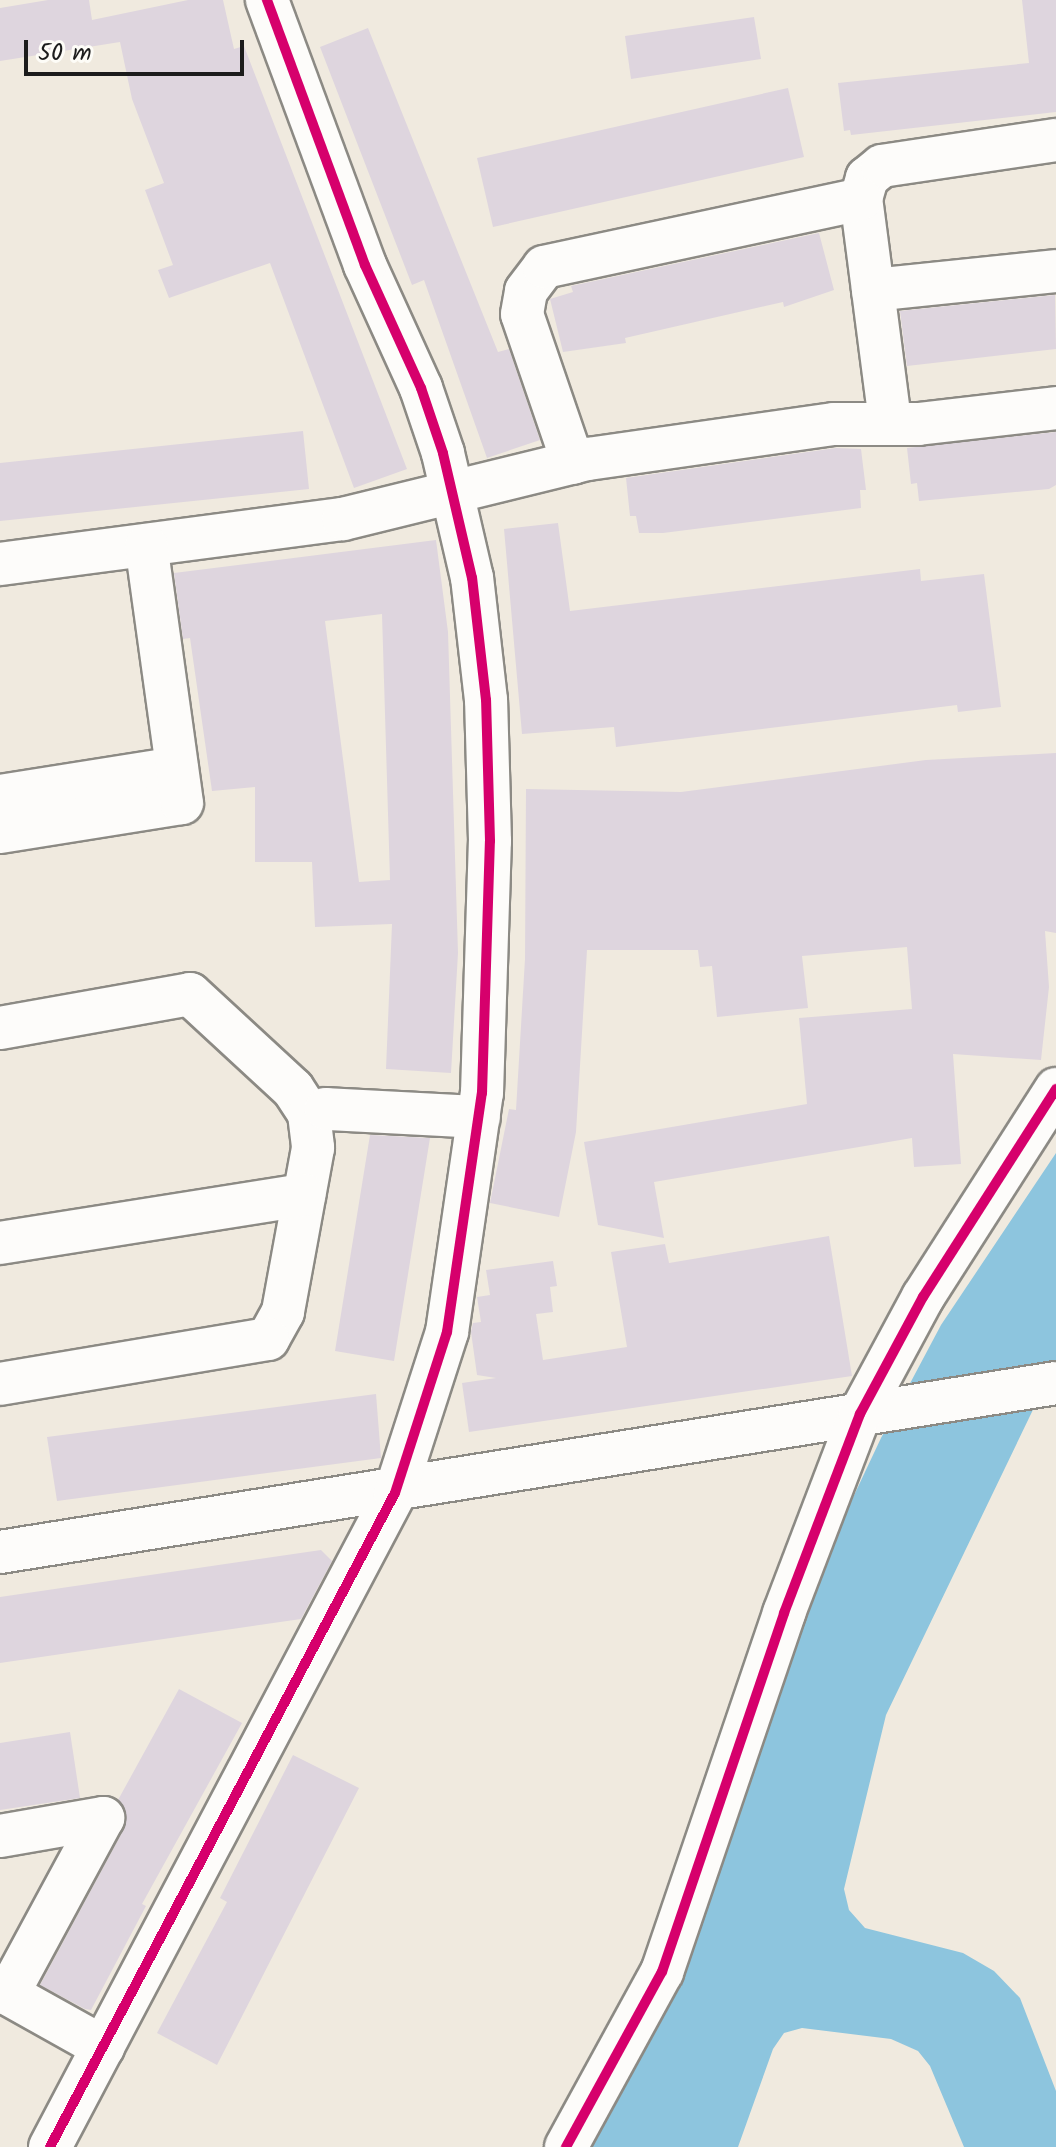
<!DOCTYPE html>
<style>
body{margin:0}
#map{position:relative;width:1056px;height:2147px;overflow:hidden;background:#f0eadf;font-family:Kalam,sans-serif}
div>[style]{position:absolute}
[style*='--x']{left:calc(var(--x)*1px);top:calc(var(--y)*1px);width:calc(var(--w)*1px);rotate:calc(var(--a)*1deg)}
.water>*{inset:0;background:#8dc5de}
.building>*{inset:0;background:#ded5de}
.roads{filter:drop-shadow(2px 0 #8c8a84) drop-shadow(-2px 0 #8c8a84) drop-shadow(0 2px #8c8a84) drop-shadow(0 -2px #8c8a84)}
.minor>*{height:42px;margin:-21px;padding:0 21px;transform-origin:21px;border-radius:21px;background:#fdfcfa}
.cycleway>*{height:10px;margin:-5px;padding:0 5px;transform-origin:5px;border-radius:5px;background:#d6006c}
span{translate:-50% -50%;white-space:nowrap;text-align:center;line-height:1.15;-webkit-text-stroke:6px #fdfcf7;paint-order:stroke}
.scale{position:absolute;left:24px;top:40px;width:220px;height:36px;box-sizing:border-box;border:4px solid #1c1c1c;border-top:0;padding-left:10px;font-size:24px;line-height:28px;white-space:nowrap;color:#1c1c1c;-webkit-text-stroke:6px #fdfcf7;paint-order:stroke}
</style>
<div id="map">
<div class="water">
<i style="clip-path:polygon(1056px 1153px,1056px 1362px,886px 1715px,844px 1889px,849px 1910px,865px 1928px,963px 1953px,994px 1971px,1020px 1998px,1056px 2091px,1056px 2147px,964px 2147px,930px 2066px,918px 2051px,891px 2039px,802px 2028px,784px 2033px,773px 2049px,738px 2147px,580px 2147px,809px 1591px,881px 1438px,941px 1325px)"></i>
</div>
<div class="building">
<i style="clip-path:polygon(48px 0,89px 0,92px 20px,188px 0,223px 0,234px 49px,244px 46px,407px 469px,354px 488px,270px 263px,169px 298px,158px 270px,173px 265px,145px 190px,164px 183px,132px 99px,120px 42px,0 61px,0 8px)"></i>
<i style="clip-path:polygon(1022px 0,1056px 0,1056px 112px,851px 135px,850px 130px,844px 131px,838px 83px,1029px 63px)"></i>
<i style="clip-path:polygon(754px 17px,761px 59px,631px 79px,625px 36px)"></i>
<i style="clip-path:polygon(368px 28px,498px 352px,509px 349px,540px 440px,487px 458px,424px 280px,412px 285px,320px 47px)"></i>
<i style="clip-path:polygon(788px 88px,804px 157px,493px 227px,477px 158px)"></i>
<i style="clip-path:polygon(819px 233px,834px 290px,784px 307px,783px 302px,625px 338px,626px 343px,563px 352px,550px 299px,573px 292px,571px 286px)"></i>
<i style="clip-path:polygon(1055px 295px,1056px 349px,907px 366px,900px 311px)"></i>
<i style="clip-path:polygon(303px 431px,309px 489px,0 521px,0 463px)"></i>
<i style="clip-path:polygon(1056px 432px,1056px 485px,1049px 489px,919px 501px,917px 483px,911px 484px,907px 448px)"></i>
<i style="clip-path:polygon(836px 448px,861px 449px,866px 490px,860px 490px,861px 508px,663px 533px,639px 533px,636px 516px,630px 516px,626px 478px)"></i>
<i style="clip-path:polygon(558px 523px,570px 611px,920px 569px,921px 581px,984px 574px,1001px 707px,958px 712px,957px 705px,616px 747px,614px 727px,522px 734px,504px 529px)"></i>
<i style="clip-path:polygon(evenodd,436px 540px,448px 632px,458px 953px,451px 1073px,386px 1069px,392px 924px,315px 927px,312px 862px,255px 862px,255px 787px,212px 791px,190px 638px,183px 639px,174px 573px,436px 540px,382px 614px,390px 880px,359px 882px,325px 621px,382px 614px)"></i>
<i style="clip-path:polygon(1056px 753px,1056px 933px,1045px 931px,1049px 987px,1041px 1060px,953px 1054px,961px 1164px,914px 1167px,912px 1138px,654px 1182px,664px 1238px,598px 1225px,584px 1142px,807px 1104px,799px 1018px,912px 1009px,907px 947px,802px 956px,808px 1008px,717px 1017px,712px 966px,700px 967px,698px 950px,587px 950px,576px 1132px,559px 1217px,490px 1203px,509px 1109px,516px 1110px,525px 959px,526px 789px,681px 792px,926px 760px)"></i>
<i style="clip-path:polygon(370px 1135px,430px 1138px,394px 1361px,335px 1351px)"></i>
<i style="clip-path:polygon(829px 1236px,852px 1376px,469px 1432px,462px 1383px,496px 1378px,477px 1375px,471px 1332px,473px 1323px,481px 1322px,477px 1297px,490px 1295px,486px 1270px,553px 1261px,557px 1286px,550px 1287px,553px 1312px,536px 1314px,543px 1360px,627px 1347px,611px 1252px,665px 1244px,669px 1263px)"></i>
<i style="clip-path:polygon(376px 1394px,381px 1458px,57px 1501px,47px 1437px)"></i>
<i style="clip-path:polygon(321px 1550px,332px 1561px,301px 1619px,0 1663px,0 1597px)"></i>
<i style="clip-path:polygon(179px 1689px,242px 1723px,142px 1904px,146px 1906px,91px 2010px,85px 2009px,40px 1985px,124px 1829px,126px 1813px,118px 1800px)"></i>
<i style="clip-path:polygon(70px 1732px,80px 1798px,0 1810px,0 1743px)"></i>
<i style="clip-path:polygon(293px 1755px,359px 1788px,217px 2065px,157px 2033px,227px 1902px,220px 1898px)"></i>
</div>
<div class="roads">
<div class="minor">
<i style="--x:873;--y:290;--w:184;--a:-5.9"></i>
<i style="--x:890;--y:421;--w:224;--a:-97.4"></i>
<i style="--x:861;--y:199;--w:22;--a:-74"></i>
<i style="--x:867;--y:178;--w:19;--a:-39"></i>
<i style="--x:882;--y:166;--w:176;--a:-8.5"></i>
<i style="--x:573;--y:463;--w:157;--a:-108.9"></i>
<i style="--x:522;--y:314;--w:23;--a:-80"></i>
<i style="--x:526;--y:291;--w:30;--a:-53"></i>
<i style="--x:544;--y:267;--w:324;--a:-12.1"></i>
<i style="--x:0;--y:564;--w:346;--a:-7.5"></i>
<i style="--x:343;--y:519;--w:252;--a:-13.8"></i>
<i style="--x:588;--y:459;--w:248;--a:-8.1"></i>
<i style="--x:834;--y:424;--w:84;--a:0"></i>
<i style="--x:918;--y:424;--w:139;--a:-6.6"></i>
<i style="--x:0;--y:796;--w:179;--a:-9"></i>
<i style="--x:0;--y:832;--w:184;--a:-9.1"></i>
<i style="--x:182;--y:803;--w:260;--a:-97.9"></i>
<i style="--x:0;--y:1028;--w:193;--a:-10.1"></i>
<i style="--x:190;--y:994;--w:140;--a:42.7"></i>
<i style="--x:293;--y:1089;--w:30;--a:57"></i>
<i style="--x:309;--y:1114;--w:34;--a:83"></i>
<i style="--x:313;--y:1148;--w:167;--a:100.4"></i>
<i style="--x:283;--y:1312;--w:31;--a:119"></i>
<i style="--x:268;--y:1339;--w:272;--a:170.5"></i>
<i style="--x:309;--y:1114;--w:18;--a:-16"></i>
<i style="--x:326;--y:1109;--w:153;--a:3"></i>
<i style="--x:0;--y:1243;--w:308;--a:-9"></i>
<i style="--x:0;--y:1552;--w:1069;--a:-9.09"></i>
<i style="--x:103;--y:1818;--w:200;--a:118.4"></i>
<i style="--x:8;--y:1994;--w:109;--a:29.2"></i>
<i style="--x:0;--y:1836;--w:105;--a:-9.9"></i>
<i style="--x:50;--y:2147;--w:739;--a:-62.19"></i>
<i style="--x:395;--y:1493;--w:169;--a:-72.1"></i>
<i style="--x:447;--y:1332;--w:242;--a:-81.7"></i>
<i style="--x:482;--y:1093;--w:252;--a:-88.2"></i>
<i style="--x:490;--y:841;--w:141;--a:-91.6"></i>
<i style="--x:486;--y:700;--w:123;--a:-96.5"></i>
<i style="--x:472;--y:578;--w:128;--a:-103.1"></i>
<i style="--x:443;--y:453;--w:69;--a:-108.7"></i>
<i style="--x:421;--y:388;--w:135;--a:-114.5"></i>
<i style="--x:365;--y:265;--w:283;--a:-110.3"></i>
<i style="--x:566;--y:2147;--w:200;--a:-61.3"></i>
<i style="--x:662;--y:1972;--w:379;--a:-71.2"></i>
<i style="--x:784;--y:1613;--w:213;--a:-69.1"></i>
<i style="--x:860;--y:1414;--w:133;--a:-61.7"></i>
<i style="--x:923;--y:1297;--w:247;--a:-57.4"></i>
</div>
</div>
<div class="cycleway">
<i style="--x:50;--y:2147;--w:739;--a:-62.19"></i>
<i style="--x:395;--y:1493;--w:169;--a:-72.1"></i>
<i style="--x:447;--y:1332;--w:242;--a:-81.7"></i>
<i style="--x:482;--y:1093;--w:252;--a:-88.2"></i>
<i style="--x:490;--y:841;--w:141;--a:-91.6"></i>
<i style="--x:486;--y:700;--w:123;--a:-96.5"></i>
<i style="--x:472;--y:578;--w:128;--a:-103.1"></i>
<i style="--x:443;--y:453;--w:69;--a:-108.7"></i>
<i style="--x:421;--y:388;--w:135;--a:-114.5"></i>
<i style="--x:365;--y:265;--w:283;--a:-110.3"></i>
<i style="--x:566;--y:2147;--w:200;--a:-61.3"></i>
<i style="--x:662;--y:1972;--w:379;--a:-71.2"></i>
<i style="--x:784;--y:1613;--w:213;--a:-69.1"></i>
<i style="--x:860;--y:1414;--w:133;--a:-61.7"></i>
<i style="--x:923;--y:1297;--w:247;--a:-57.4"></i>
</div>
<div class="scale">50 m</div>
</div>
